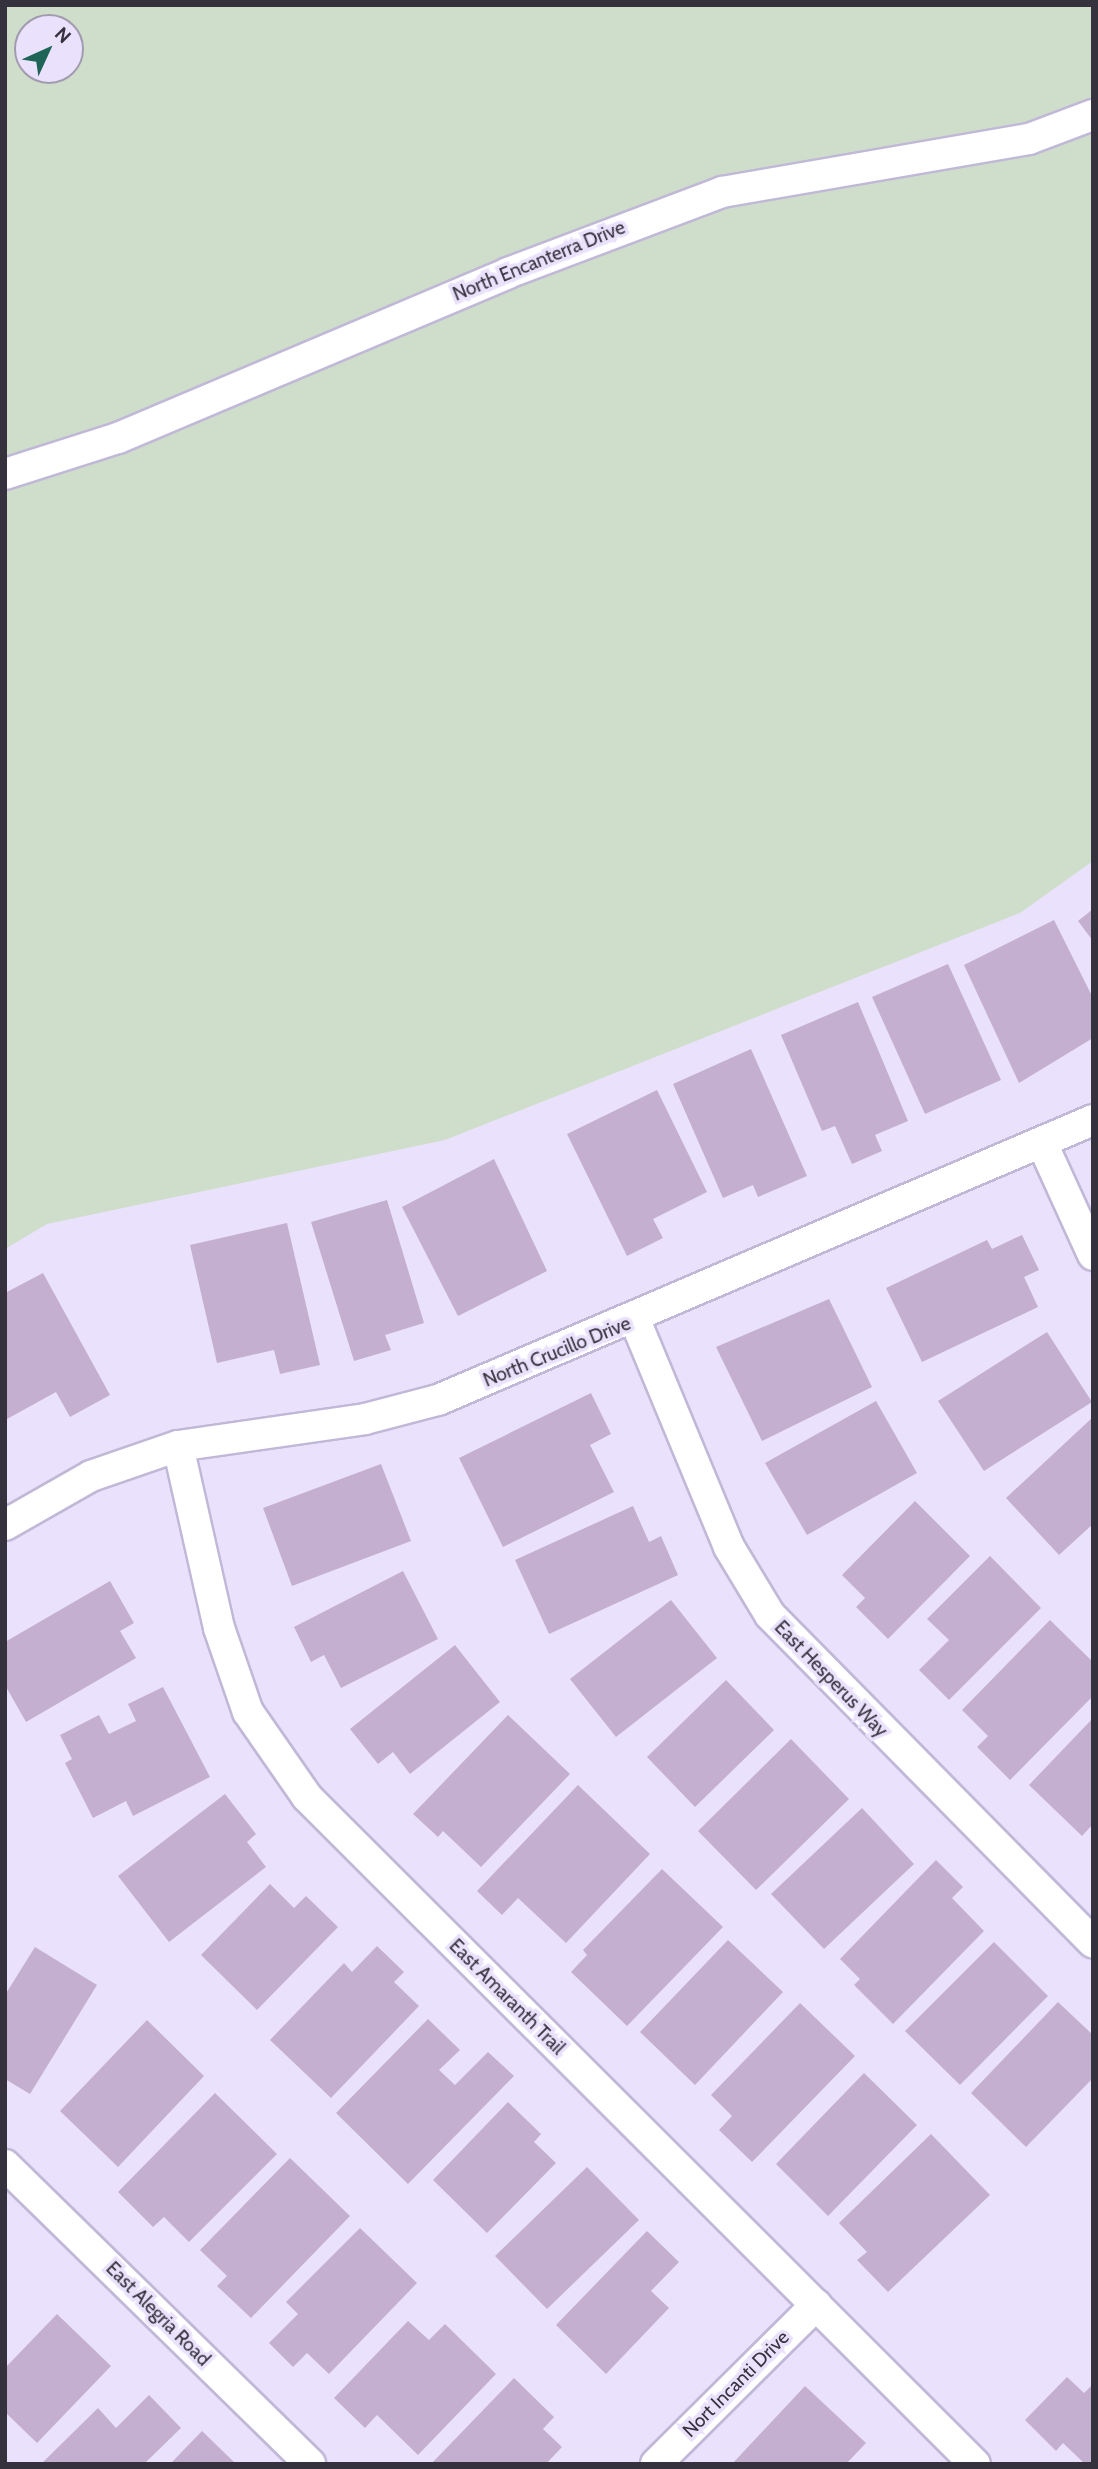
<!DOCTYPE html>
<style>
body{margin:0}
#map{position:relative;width:1098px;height:2469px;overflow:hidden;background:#eae2fc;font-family:Cabin,sans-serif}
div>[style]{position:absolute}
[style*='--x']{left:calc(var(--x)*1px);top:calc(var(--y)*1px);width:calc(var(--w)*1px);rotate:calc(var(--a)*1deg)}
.green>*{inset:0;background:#cedeca}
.building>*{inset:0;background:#c4afd0}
.roads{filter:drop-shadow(2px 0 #c1b8d7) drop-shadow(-2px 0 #c1b8d7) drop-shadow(0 2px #c1b8d7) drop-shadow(0 -2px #c1b8d7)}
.street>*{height:30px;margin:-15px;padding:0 15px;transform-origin:15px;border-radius:15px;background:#fff}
span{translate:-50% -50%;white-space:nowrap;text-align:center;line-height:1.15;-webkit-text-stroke:7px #eae2fc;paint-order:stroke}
.street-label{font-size:19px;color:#35313d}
.frame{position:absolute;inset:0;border:7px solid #35313d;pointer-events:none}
.north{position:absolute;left:14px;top:14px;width:70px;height:70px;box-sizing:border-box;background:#eae2fc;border:2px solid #a29bb0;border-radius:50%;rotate:45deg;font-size:19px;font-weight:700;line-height:28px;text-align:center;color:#35313d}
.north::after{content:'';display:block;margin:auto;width:24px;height:32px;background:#1e6558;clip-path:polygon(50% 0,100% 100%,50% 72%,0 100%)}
</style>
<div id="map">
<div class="green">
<i style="clip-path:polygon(evenodd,5px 5px,1093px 5px,1093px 861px,1020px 913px,445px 1140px,47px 1224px,5px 1249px,5px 5px,28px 28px,70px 28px,70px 70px,28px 70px,28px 28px)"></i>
</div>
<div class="building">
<i style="clip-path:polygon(1093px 909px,1093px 941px,1078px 921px)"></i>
<i style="clip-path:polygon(1054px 920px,1093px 998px,1093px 1038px,1019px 1083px,964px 965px)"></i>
<i style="clip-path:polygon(948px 964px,1001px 1080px,925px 1114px,872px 997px)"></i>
<i style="clip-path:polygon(858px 1002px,908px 1121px,875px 1135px,882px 1151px,852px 1164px,835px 1126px,822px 1131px,781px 1035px)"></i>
<i style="clip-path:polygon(751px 1049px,807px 1176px,758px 1197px,753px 1185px,723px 1198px,673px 1084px)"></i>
<i style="clip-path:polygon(657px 1090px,707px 1192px,653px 1219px,663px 1238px,627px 1256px,567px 1134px)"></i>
<i style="clip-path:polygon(494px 1159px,547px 1271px,458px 1316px,402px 1207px)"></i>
<i style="clip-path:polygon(387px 1200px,424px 1323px,385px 1335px,391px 1350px,354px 1361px,311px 1222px)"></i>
<i style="clip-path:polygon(287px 1223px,320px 1365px,280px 1374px,274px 1350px,217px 1363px,190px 1245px)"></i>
<i style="clip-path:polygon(1022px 1235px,1039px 1270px,1024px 1277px,1038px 1307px,922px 1362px,886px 1288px,987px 1240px,992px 1249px)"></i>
<i style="clip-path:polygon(43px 1273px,110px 1395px,70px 1417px,56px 1392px,7px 1419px,5px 1293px)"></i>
<i style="clip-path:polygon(829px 1299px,872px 1387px,762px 1441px,716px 1347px)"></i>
<i style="clip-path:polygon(1047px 1332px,1092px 1402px,984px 1471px,938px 1401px)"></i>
<i style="clip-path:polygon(591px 1393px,611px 1434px,590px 1445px,614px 1492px,503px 1547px,459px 1458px)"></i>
<i style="clip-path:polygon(876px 1401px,917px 1473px,807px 1535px,765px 1463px)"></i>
<i style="clip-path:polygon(1093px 1417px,1093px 1524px,1059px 1555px,1006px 1498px)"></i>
<i style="clip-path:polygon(381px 1464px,411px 1541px,292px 1586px,263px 1508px)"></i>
<i style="clip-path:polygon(915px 1501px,970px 1556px,888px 1639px,856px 1607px,865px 1598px,842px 1575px)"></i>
<i style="clip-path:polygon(633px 1506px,649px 1542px,661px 1536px,678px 1575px,549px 1634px,515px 1560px)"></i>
<i style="clip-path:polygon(990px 1556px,1041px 1608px,949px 1700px,919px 1670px,949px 1640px,927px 1619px)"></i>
<i style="clip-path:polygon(403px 1571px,438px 1639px,341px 1688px,324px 1655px,311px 1662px,294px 1627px)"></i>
<i style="clip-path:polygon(110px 1581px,134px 1623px,120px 1631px,136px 1658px,26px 1722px,5px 1685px,5px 1642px)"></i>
<i style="clip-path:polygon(671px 1600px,717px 1658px,616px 1737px,570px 1679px)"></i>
<i style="clip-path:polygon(1050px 1620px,1093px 1662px,1093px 1696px,1010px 1780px,977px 1747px,988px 1736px,962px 1710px)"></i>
<i style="clip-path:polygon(455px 1645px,500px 1702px,410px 1774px,393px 1752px,378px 1764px,350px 1729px)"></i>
<i style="clip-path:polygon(726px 1680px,774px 1730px,695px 1807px,647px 1757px)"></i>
<i style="clip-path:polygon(163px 1687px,210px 1777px,133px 1816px,126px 1801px,93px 1818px,65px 1763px,72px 1759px,60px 1735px,99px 1715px,109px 1734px,136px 1721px,128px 1704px)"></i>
<i style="clip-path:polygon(508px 1715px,570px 1774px,481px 1867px,443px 1831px,438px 1837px,413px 1814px)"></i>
<i style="clip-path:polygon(1093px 1718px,1093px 1824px,1082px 1836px,1029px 1785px)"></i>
<i style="clip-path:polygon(791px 1739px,849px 1799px,756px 1890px,698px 1831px)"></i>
<i style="clip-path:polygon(578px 1785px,650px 1854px,566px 1943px,518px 1898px,502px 1915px,477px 1891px)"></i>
<i style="clip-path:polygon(225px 1794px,256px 1834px,247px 1842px,266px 1867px,169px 1942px,118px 1876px)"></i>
<i style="clip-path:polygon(862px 1808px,914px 1864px,824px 1949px,771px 1894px)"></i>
<i style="clip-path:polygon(936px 1860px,963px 1887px,952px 1898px,984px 1931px,893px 2024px,854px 1985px,860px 1979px,840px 1959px)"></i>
<i style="clip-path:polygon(662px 1869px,723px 1927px,627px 2026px,571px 1972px,587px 1955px,583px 1950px)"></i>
<i style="clip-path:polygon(270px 1884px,294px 1908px,306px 1896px,338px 1927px,257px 2010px,201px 1955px)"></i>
<i style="clip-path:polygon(728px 1940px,783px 1992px,695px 2085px,640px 2032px)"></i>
<i style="clip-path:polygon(994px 1942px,1048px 1996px,960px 2085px,905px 2031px)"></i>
<i style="clip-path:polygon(377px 1946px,404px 1972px,394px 1982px,419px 2006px,331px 2098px,270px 2040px,344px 1963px,352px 1972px)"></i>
<i style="clip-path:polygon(35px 1947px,97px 1985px,30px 2094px,5px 2079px,5px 1995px)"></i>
<i style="clip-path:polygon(1058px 2002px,1093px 2035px,1093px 2078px,1026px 2147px,971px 2093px)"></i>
<i style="clip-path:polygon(800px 2003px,855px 2056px,752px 2162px,719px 2130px,732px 2116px,711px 2095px)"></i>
<i style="clip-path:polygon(428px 2019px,460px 2050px,439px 2070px,455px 2085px,488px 2052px,514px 2076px,408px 2184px,336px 2113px)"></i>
<i style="clip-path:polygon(147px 2020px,204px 2076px,118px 2167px,60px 2111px)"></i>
<i style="clip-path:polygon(864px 2073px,917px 2125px,828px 2216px,776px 2164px)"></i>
<i style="clip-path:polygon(215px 2093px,277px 2154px,189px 2242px,164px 2217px,153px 2227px,118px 2192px)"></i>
<i style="clip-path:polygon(508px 2102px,541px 2134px,534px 2142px,556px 2163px,487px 2233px,433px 2180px)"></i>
<i style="clip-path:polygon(931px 2134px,990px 2195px,888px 2292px,857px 2260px,867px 2252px,839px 2223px)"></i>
<i style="clip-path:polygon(290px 2158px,350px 2216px,251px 2318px,217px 2286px,227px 2276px,200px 2250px)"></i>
<i style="clip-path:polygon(587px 2167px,639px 2220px,547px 2309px,495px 2256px)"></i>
<i style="clip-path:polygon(360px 2228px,417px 2283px,329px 2374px,307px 2353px,293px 2367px,269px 2343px,298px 2314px,286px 2302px)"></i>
<i style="clip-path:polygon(647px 2231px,679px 2262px,651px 2291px,669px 2308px,606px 2374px,556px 2325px)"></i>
<i style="clip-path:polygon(57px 2314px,111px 2366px,37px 2443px,5px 2412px,5px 2368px)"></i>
<i style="clip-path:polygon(408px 2321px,429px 2340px,445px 2324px,496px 2374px,418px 2455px,377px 2415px,365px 2428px,334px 2398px)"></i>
<i style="clip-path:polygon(1067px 2377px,1084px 2393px,1093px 2384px,1093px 2464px,1085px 2464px,1063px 2443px,1056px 2451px,1025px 2420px)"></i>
<i style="clip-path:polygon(514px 2378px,554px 2417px,543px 2429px,562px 2447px,546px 2464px,431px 2464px)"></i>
<i style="clip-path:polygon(805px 2386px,866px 2443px,846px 2464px,732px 2464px)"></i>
<i style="clip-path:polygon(149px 2395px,181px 2428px,144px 2464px,41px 2464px,98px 2408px,116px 2428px)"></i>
<i style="clip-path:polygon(202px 2431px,234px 2462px,170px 2464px)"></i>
</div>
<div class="roads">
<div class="street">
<i style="--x:5;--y:474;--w:119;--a:-17.7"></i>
<i style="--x:118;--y:438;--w:423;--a:-22.9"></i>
<i style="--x:508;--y:273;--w:229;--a:-20.7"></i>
<i style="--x:722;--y:192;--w:312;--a:-9.8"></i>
<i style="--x:1029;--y:139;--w:68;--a:-20.6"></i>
<i style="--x:1042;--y:1143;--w:123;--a:65.5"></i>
<i style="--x:635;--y:1320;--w:246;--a:67.5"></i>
<i style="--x:729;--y:1547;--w:79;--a:58.9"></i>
<i style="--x:770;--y:1615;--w:460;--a:45.4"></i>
<i style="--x:178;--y:1446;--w:187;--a:77.3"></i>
<i style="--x:219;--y:1628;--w:89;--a:71"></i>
<i style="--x:248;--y:1712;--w:103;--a:55.2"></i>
<i style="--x:307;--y:1797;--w:944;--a:44.96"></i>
<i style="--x:5;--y:1525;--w:99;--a:-29.7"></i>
<i style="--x:91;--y:1476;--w:92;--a:-19"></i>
<i style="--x:178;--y:1446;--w:189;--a:-8.2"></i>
<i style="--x:365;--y:1419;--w:75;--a:-14.6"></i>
<i style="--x:438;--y:1400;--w:712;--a:-23.15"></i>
<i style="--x:5;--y:2165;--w:427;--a:44.4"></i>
<i style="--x:656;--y:2464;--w:226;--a:-44.8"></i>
</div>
</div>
<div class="street-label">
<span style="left:539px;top:261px;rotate:-22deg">North Encanterra Drive</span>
<span style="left:557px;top:1352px;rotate:-22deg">North Crucillo Drive</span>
<span style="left:831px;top:1679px;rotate:46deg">East Hesperus Way</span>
<span style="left:507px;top:1997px;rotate:45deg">East Amaranth Trail</span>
<span style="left:158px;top:2314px;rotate:45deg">East Alegria Road</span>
<span style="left:736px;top:2384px;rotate:-45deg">Nort Incanti Drive</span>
</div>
<div class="frame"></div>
<div class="north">N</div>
</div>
